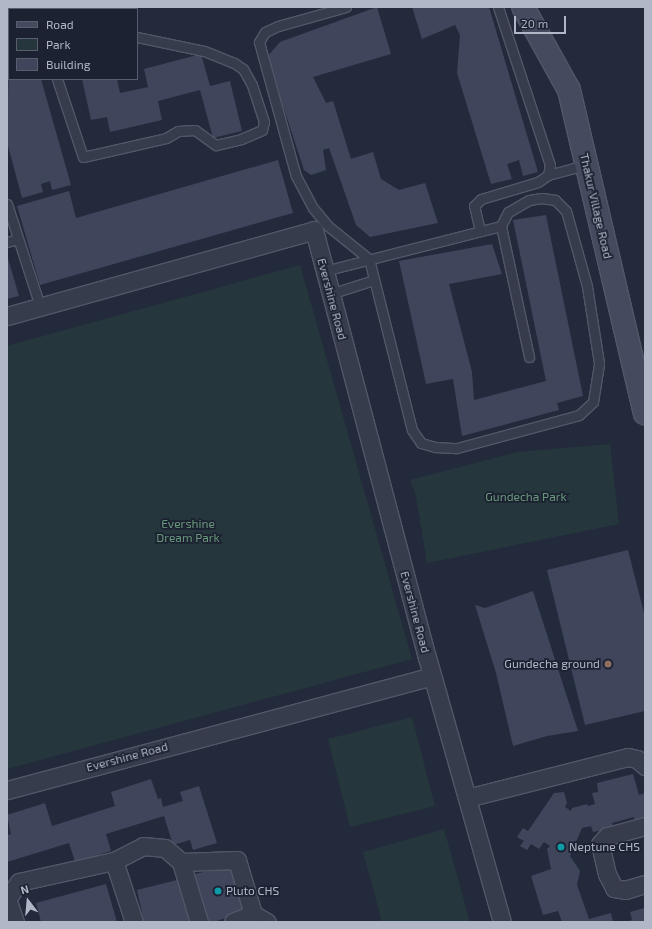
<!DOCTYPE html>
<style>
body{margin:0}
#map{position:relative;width:652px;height:929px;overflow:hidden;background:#232a3c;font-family:"Exo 2",sans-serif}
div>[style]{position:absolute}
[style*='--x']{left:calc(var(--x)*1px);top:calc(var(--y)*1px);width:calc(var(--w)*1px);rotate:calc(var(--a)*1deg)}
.green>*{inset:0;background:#25373d}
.building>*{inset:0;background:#3f465c}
.roads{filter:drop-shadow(1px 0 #525767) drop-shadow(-1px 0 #525767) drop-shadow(0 1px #525767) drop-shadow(0 -1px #525767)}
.lane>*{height:9px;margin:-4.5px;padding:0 4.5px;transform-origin:4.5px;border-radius:4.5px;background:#373c4c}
.street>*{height:17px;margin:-8.5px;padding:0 8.5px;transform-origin:8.5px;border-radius:8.5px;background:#373c4c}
.secondary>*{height:22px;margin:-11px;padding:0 11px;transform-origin:11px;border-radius:11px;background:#454b5f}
.dots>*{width:11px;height:11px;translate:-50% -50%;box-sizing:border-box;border:2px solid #1c2231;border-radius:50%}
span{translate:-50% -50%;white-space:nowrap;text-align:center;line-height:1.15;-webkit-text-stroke:3.5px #1c2231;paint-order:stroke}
.street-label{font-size:12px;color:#b2b7c8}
.park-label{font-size:12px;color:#69997b}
.poi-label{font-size:12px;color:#b2b7c8}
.right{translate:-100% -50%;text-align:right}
.left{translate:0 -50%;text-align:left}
.frame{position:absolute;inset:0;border:8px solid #b2b7c8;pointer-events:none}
.legend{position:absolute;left:8px;top:8px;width:130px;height:72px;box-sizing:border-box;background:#1c2231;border:1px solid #585e6d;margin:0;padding:5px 7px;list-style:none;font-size:12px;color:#b2b7c8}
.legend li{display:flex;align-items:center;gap:8px;height:20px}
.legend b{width:20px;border:1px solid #585e6d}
.north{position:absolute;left:8px;top:881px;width:40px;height:40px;-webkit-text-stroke:3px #1c2231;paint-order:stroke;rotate:344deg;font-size:11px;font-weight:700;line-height:16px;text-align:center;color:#b2b7c8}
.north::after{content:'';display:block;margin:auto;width:14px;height:18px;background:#b2b7c8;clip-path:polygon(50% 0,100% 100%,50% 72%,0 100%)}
.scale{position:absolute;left:514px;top:16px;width:52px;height:18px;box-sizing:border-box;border:2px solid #b2b7c8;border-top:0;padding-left:5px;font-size:12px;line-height:14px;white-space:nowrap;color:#b2b7c8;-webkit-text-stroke:3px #1c2231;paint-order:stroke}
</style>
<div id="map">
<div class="green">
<i style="clip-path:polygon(300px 265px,412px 659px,7px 769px,7px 346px)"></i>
<i style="clip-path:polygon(610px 444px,619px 524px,427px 563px,416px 496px,410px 480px,518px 452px)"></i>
<i style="clip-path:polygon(412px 717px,435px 806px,350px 827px,328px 739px)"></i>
<i style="clip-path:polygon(444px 829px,470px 922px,382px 922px,363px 852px)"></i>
</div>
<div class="building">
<i style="clip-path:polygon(377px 7px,391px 54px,313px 77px,326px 103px,333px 101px,351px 159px,373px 152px,381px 179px,399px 190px,425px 183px,438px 223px,370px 237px,356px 225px,329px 148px,323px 150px,326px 170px,311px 175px,304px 170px,267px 57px,280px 42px)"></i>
<i style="clip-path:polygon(412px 7px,489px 7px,538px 172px,523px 176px,519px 160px,507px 164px,512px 179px,491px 184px,457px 73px,460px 35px,455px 25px,422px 39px)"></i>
<i style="clip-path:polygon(9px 49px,9px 79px,41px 79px,71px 185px,52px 190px,50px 181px,41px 184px,43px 192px,22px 198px,7px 142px)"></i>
<i style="clip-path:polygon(201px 54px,210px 86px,230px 81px,242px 131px,213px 138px,200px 90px,158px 101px,162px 120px,110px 132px,107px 117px,91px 120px,82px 79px,117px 79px,120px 93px,148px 87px,144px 69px)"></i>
<i style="clip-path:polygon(278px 160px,293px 213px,40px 285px,17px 206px,69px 191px,76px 218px)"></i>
<i style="clip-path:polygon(546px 215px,583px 396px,557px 403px,559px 410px,462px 436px,453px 379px,426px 384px,399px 261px,492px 244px,502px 274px,449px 284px,472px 372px,474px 400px,546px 381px,513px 220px)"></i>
<i style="clip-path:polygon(7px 255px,19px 296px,7px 299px)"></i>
<i style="clip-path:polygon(628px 550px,645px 617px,645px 711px,585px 725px,547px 570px)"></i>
<i style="clip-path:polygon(533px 591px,578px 731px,547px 736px,513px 746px,496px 673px,475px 605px,485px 608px)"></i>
<i style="clip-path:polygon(633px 774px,639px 795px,645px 793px,645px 822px,635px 823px,634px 817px,612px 823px,614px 828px,593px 832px,591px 826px,582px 828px,570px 856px,580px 871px,577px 885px,589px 919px,611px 913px,613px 922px,562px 922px,558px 911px,543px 915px,531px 876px,551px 869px,547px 849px,550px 846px,544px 842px,539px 849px,531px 844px,527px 850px,520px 846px,524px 841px,517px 837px,523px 828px,528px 831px,554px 793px,564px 792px,567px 803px,565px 807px,571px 811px,572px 808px,587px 804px,588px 806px,595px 804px,592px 793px,598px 792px,597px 783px)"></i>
<i style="clip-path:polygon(151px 779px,158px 799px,161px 798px,163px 807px,183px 801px,180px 792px,199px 786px,217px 843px,193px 850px,190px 840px,173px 845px,164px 816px,106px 834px,111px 851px,75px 862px,69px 843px,7px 862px,7px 835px,11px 834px,7px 815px,45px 803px,52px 826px,115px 806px,111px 792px)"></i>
<i style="clip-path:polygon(232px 865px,247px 910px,214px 922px,206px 922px,191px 875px)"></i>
<i style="clip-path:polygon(181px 879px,193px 922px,144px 922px,137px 890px)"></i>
<i style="clip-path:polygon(106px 884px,117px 922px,41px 922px,36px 903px)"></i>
<i style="clip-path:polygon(644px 908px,645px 922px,626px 922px,632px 920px,630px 912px)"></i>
</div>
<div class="roads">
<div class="lane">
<i style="--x:346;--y:7;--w:71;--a:164.4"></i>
<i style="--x:278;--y:26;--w:14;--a:155"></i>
<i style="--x:265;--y:32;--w:12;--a:121"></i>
<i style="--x:259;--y:42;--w:139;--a:74.6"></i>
<i style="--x:296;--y:176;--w:36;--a:62"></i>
<i style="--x:313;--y:208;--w:23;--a:50"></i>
<i style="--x:328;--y:226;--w:53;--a:38.8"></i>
<i style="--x:369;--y:259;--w:176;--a:75.9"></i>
<i style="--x:412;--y:430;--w:16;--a:55"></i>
<i style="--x:421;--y:443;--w:15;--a:16"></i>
<i style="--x:435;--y:447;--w:22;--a:3"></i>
<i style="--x:457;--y:448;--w:126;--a:-15.1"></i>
<i style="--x:579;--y:415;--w:19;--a:-43"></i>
<i style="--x:593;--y:402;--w:39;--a:-81"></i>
<i style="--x:599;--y:363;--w:78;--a:-98.9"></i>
<i style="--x:587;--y:286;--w:78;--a:-105.6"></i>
<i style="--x:566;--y:211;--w:16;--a:-135"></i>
<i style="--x:555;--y:200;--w:13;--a:-171"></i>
<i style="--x:542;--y:198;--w:13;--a:171"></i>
<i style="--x:529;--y:200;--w:24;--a:150"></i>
<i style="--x:508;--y:212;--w:16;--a:117"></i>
<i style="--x:7;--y:24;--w:2;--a:-27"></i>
<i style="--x:57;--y:79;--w:82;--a:71.6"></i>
<i style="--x:83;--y:157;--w:85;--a:-12.9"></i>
<i style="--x:166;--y:138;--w:14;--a:-30"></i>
<i style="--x:178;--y:131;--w:17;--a:-3"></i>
<i style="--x:195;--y:130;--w:26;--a:36"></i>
<i style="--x:216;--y:145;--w:26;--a:-13"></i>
<i style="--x:241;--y:139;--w:23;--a:-23"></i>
<i style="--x:262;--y:130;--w:8;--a:-76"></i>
<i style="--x:264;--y:122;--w:39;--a:-108"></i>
<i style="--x:252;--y:85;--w:18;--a:-119"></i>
<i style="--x:243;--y:69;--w:11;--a:-146"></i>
<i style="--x:234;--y:63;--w:32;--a:-158"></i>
<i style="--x:204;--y:51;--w:68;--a:-168.2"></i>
<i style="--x:548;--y:175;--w:39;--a:-15"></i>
<i style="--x:7;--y:204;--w:107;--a:72.1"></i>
<i style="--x:480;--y:231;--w:26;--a:-103"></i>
<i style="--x:474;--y:206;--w:10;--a:-45"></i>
<i style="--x:481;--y:199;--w:59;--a:-16.6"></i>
<i style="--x:538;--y:182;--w:12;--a:-35"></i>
<i style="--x:548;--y:175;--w:10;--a:-79"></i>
<i style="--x:550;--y:165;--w:166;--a:-108.2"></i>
<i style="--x:7;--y:242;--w:11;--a:-15"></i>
<i style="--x:324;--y:271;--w:183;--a:-14.3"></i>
<i style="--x:501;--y:226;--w:134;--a:77.9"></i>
<i style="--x:330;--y:294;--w:46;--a:-17.7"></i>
</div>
<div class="street">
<i style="--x:7;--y:316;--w:319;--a:-15.6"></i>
<i style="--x:314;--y:230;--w:442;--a:75.2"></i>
<i style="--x:427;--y:657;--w:275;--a:74.2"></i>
<i style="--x:7;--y:790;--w:440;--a:-15"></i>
<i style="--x:467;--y:798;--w:166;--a:-14.3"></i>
<i style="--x:628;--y:757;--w:9;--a:13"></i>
<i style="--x:637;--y:759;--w:11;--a:41"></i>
<i style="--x:645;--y:826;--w:39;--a:165"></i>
<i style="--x:607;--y:836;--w:11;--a:131"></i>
<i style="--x:600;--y:844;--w:31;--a:77"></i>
<i style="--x:607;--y:874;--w:16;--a:63"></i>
<i style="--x:614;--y:888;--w:11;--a:10"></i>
<i style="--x:625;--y:890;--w:21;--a:-17"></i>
<i style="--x:114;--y:861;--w:64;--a:71.8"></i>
<i style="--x:181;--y:862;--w:63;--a:73.3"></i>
<i style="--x:15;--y:922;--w:24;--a:-109"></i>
<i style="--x:7;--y:899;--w:21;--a:-55"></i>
<i style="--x:19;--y:882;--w:97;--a:-12.5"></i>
<i style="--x:114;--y:861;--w:33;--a:-27"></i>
<i style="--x:143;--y:846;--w:22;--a:5"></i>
<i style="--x:165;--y:848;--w:21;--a:41"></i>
<i style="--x:181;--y:862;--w:56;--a:-2"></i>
<i style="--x:237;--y:860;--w:56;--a:73.5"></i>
<i style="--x:253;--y:914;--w:16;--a:30"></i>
<i style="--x:233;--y:922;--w:22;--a:-22"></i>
</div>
<div class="secondary">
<i style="--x:523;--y:7;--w:95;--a:61"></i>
<i style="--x:569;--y:90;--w:332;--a:76.8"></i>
</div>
</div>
<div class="dots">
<i style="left:608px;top:664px;background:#8d6e63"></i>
<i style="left:561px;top:847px;background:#0f9aa8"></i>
<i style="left:218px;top:891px;background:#0f9aa8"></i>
</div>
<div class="street-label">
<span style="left:596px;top:206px;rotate:77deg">Thakur Village Road</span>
<span style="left:332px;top:299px;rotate:75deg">Evershine Road</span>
<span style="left:415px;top:612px;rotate:75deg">Evershine Road</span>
<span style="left:127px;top:757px;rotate:-15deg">Evershine Road</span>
</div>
<div class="park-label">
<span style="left:526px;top:497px">Gundecha Park</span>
<span style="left:188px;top:531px">Evershine<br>Dream Park</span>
</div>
<div class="poi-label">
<span class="right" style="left:600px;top:664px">Gundecha ground</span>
<span class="left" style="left:569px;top:847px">Neptune CHS</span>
<span class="left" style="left:226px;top:891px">Pluto CHS</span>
</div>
<div class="frame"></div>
<ul class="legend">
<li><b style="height:5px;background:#454b5f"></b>Road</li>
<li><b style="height:11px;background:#25373d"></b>Park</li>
<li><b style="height:11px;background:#3f465c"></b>Building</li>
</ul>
<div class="north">N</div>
<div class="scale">20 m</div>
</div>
